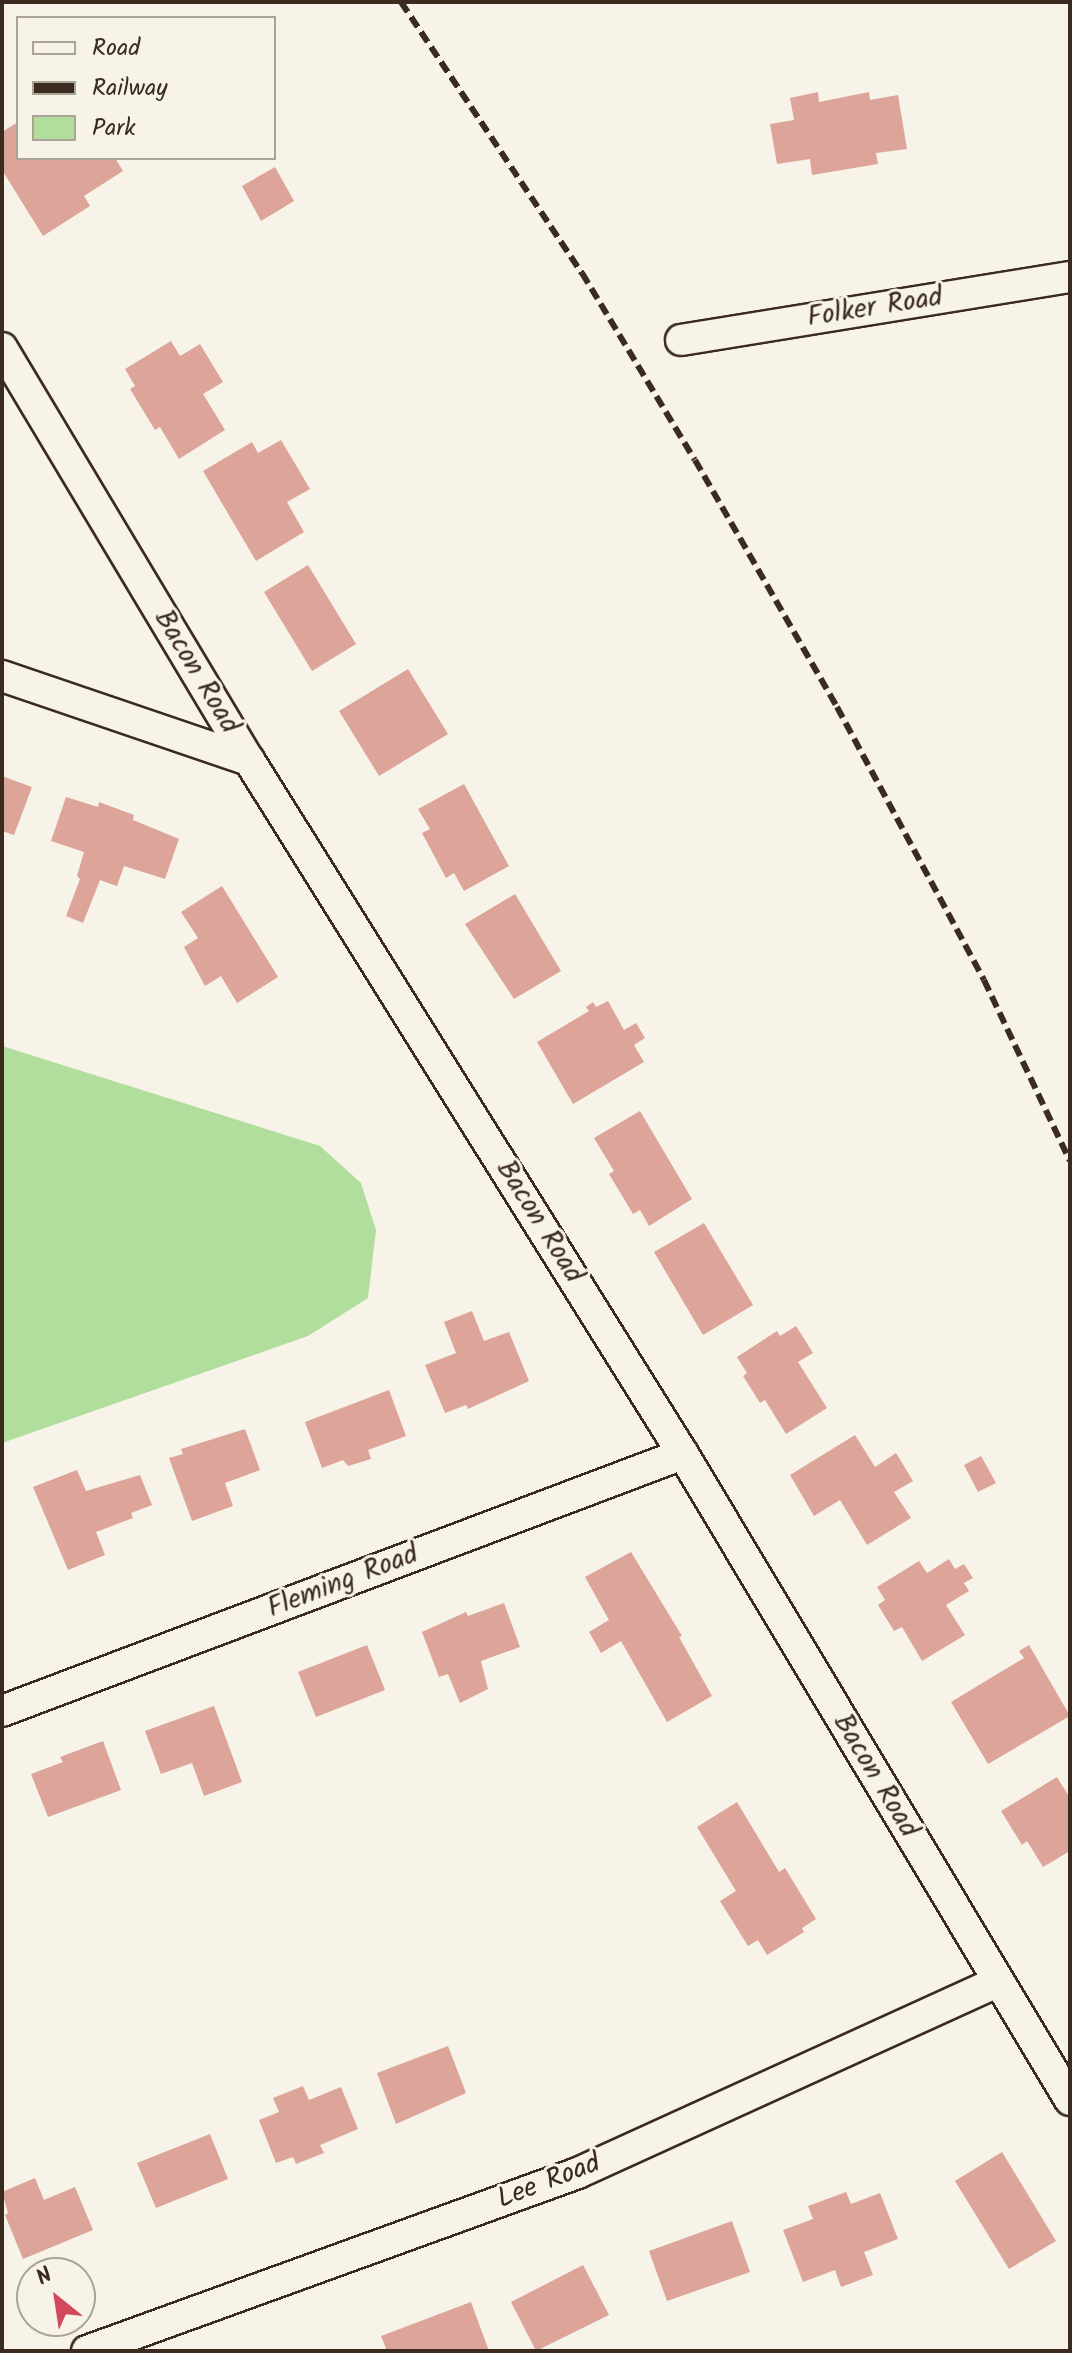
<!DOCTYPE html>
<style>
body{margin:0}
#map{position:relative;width:1072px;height:2353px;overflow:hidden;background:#f7f3e8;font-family:Kalam,sans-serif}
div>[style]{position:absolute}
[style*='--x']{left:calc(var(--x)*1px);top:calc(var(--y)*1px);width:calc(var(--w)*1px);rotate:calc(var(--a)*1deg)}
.green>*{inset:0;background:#b1de9d}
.building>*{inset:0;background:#dda499}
.roads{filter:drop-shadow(2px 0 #3b2a1e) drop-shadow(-2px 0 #3b2a1e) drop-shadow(0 2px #3b2a1e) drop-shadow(0 -2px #3b2a1e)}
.street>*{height:30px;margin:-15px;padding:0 15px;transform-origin:15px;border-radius:15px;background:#f7f3e8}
.rail>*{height:6px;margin-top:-3px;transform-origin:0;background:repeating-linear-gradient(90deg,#3b2a1e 0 12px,transparent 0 18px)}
span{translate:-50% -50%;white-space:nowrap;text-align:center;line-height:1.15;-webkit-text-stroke:6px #f7f3e8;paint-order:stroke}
.street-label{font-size:28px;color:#3b2a1e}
.frame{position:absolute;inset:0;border:4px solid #3b2a1e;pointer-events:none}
.legend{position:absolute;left:16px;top:16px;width:260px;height:144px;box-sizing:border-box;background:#f7f3e8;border:2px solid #aca397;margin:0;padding:10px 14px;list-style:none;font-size:24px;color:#3b2a1e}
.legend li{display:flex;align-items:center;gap:16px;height:40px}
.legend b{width:40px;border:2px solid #aca397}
.north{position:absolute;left:16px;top:2257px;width:80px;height:80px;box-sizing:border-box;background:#f7f3e8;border:2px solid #aca397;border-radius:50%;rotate:330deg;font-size:22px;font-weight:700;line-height:32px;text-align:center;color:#3b2a1e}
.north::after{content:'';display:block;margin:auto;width:28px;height:36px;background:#d1495b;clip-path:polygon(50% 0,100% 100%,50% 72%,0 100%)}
</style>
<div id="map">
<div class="green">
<i style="clip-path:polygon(2px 1046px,320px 1146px,361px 1183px,376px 1230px,368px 1298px,308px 1336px,2px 1443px)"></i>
</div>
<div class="building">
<i style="clip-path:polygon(818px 92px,819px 102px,869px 92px,870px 100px,898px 95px,907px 149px,876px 153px,878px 164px,812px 175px,810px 159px,777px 164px,770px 124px,794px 120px,790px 98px)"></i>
<i style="clip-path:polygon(18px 122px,18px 158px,115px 158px,123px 171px,84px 196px,90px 206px,43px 236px,2px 170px,2px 132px)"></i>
<i style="clip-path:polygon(275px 167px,294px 201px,261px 221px,242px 186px)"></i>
<i style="clip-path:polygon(171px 341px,180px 356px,200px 344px,223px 382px,203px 394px,225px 430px,179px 459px,160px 427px,155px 430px,130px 389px,135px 386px,125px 369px)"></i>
<i style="clip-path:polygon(281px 440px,310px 489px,287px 502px,304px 532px,256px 561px,203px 471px,252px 442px,258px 453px)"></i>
<i style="clip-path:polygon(308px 565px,356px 644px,312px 671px,264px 592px)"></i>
<i style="clip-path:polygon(408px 669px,448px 734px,379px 776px,339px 711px)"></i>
<i style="clip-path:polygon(2px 776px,32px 787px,14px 835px,2px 831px)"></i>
<i style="clip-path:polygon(464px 784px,509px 866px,464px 891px,454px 873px,446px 878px,422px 833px,430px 829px,418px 809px)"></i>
<i style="clip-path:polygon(66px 797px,98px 807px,99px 802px,134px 815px,133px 820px,179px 839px,165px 879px,124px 866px,117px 886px,100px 880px,83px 923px,66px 916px,80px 879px,77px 876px,84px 852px,51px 841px)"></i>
<i style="clip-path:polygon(222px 886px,278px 977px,237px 1003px,221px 976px,205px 986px,184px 947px,198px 938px,181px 912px)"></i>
<i style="clip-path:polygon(515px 894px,561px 971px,514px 999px,465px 924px)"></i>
<i style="clip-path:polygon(608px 1001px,624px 1030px,636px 1023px,645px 1038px,634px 1045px,644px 1062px,573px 1104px,537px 1042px,589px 1011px,586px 1007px,593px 1002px,596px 1007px)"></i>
<i style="clip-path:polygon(640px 1111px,692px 1199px,649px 1226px,640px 1210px,633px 1214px,609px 1174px,614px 1171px,594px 1138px)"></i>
<i style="clip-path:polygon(704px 1223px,753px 1305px,703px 1335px,654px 1252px)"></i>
<i style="clip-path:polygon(472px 1311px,484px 1341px,509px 1332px,529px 1381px,468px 1409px,466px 1405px,445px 1413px,425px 1365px,456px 1353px,444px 1322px)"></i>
<i style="clip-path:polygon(796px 1326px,813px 1353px,798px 1362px,827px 1408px,786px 1434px,765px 1400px,760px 1403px,743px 1376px,747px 1373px,737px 1357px,777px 1331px,780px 1336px)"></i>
<i style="clip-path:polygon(389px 1390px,406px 1436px,368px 1450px,371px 1459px,348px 1466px,343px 1460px,322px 1468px,305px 1422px)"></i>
<i style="clip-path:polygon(245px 1429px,260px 1470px,225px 1483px,233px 1506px,192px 1521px,169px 1458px,183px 1454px,181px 1449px)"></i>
<i style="clip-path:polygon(855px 1435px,875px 1467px,896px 1453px,913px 1481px,894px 1492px,911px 1518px,867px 1545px,840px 1500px,814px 1516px,790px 1475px)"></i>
<i style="clip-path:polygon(981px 1456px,996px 1483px,978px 1492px,964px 1465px)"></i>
<i style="clip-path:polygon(77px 1470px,86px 1491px,140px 1475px,152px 1505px,131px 1513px,133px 1518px,96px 1532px,105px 1555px,68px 1570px,33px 1487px)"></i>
<i style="clip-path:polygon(631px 1552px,682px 1636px,679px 1637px,712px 1696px,667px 1722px,621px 1641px,601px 1653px,589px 1632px,609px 1620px,585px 1577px)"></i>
<i style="clip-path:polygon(949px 1559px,955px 1569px,964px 1564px,973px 1578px,964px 1583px,969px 1591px,946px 1605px,965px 1635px,922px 1661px,902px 1627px,894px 1631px,878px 1605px,885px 1600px,877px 1587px,919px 1561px,927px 1573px)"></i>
<i style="clip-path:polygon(504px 1603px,520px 1647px,481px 1661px,488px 1689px,460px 1703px,448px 1674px,439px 1677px,422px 1632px,466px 1612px,468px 1616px)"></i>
<i style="clip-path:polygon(367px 1645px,385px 1690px,316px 1717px,298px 1672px)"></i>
<i style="clip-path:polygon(1029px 1645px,1070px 1716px,988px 1764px,951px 1702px,1024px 1658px,1019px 1651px)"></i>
<i style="clip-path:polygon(214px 1706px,242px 1782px,204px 1796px,192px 1763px,161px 1774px,145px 1731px)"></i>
<i style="clip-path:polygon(103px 1741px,121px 1790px,48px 1817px,31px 1774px,63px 1762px,60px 1757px)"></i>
<i style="clip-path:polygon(1057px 1777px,1070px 1798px,1070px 1851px,1043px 1867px,1027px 1841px,1022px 1845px,1001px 1811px)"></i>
<i style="clip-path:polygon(737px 1802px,779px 1872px,785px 1868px,816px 1919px,802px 1928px,804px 1932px,767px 1955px,758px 1940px,748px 1946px,720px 1901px,736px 1891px,697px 1827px)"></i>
<i style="clip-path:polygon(448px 2046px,466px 2093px,396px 2124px,377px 2073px)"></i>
<i style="clip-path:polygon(303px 2086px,309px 2100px,341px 2087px,358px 2129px,320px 2145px,324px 2153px,296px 2164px,293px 2157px,276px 2163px,259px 2120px,279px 2112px,273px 2098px)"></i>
<i style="clip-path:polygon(210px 2134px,228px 2179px,156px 2208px,137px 2163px)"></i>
<i style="clip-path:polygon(1002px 2152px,1056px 2241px,1009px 2269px,955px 2181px)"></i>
<i style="clip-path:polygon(35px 2178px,44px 2200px,75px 2187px,93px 2230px,23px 2259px,5px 2215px,8px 2213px,2px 2192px)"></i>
<i style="clip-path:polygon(846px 2192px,851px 2204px,880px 2193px,898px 2239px,864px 2252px,873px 2275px,841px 2287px,835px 2270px,803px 2282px,783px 2230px,813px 2219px,808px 2206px)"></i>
<i style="clip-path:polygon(732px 2221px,750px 2272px,667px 2301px,649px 2251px)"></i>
<i style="clip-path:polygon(583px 2265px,609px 2315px,536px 2351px,511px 2302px)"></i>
<i style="clip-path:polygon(471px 2302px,489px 2351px,387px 2351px,381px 2336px)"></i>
</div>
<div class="roads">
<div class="street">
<i style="--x:681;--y:340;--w:394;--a:-9.2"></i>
<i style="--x:2;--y:348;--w:480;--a:59.1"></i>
<i style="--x:249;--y:760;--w:819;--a:57.98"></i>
<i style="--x:683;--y:1454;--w:753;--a:59.08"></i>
<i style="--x:2;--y:676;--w:261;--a:18.8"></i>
<i style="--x:2;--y:1711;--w:728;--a:-20.68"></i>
<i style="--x:87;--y:2351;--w:522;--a:-19.93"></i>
<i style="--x:578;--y:2173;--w:461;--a:-24.5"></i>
</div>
</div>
<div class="rail">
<i style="--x:401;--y:2;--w:326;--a:56.3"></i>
<i style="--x:582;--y:273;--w:218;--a:58.9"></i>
<i style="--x:695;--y:460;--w:285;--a:60.1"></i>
<i style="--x:837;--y:707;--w:310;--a:61.7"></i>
<i style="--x:984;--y:980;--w:200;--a:64.6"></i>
</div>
<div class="street-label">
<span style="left:875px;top:308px;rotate:-9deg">Folker Road</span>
<span style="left:196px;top:672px;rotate:59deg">Bacon Road</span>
<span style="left:539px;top:1222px;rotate:58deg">Bacon Road</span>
<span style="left:343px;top:1582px;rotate:-21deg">Fleming Road</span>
<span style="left:875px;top:1776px;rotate:59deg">Bacon Road</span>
<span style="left:549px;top:2182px;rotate:-21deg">Lee Road</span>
</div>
<div class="frame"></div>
<ul class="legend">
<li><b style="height:10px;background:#f7f3e8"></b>Road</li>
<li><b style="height:10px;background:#3b2a1e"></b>Railway</li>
<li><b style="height:22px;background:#b1de9d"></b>Park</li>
</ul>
<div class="north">N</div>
</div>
